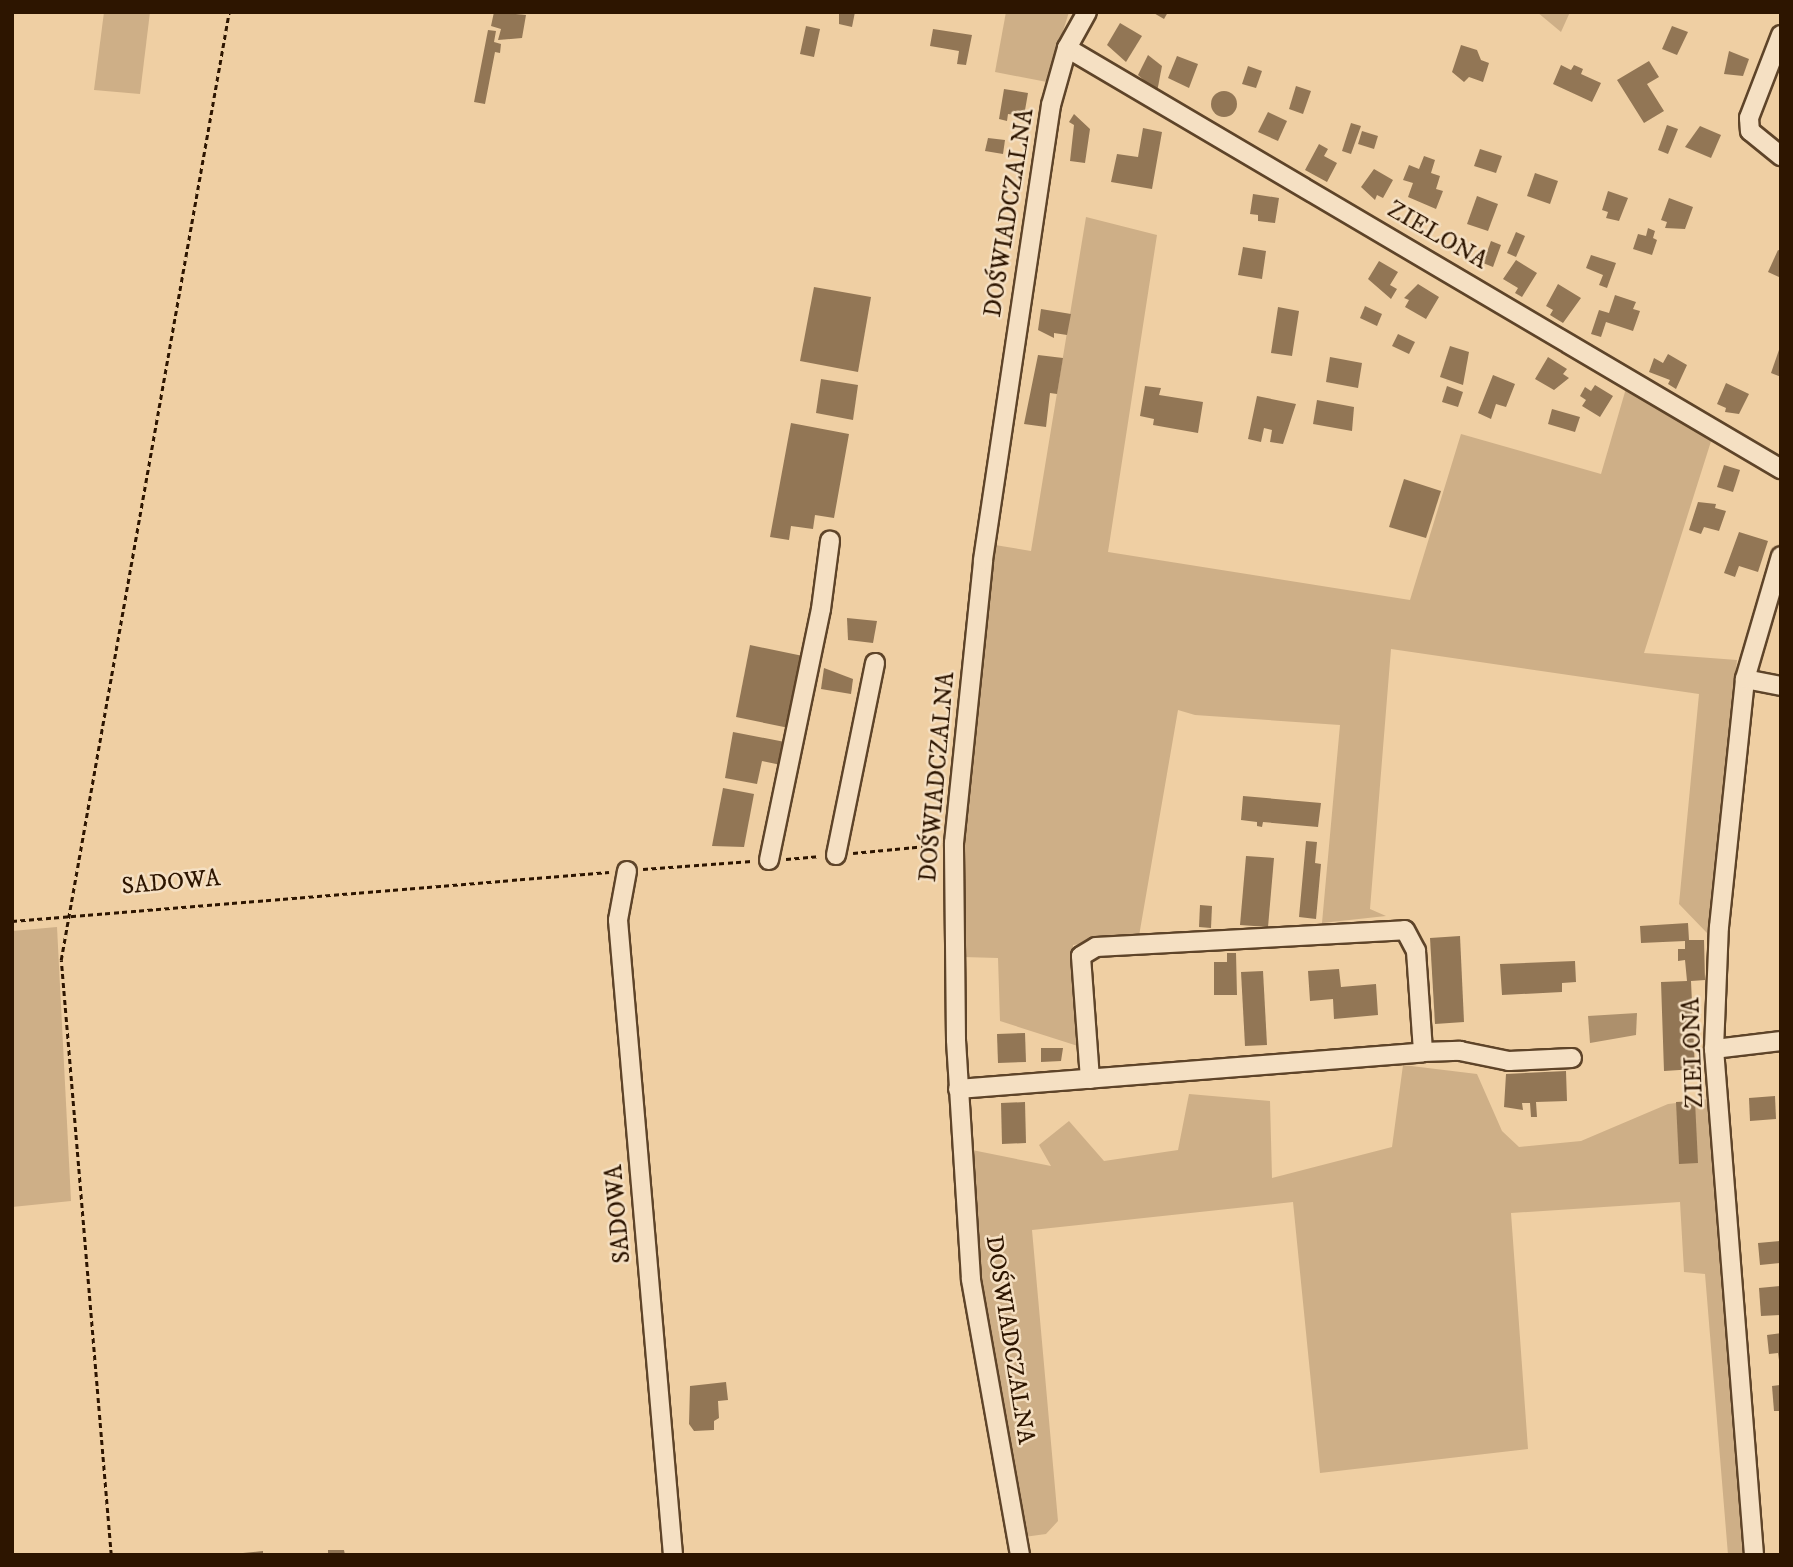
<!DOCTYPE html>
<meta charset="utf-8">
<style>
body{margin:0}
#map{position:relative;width:1793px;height:1567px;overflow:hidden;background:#efcfa3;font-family:"IM FELL DW Pica",serif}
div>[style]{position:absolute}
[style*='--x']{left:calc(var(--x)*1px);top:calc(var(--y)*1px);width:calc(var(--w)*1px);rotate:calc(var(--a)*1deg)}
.green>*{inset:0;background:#ceaf87}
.water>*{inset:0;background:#ad906c}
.building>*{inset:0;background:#927655}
.round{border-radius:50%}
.path>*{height:2.5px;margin-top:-1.25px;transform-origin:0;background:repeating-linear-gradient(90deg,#2d1500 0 5px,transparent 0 8.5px)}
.roads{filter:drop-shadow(2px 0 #5e4429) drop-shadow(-2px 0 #5e4429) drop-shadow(0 2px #5e4429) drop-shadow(0 -2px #5e4429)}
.minor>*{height:18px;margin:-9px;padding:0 9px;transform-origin:9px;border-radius:9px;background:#f5e0c3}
span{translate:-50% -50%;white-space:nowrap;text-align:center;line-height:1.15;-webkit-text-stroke:5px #f5e0c3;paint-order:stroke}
.street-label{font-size:24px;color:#2d1500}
.frame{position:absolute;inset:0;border:14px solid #2d1500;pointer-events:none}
</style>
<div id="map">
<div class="green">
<i style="clip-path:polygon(104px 12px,150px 12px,140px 94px,94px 90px)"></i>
<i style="clip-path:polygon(1006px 12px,1069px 12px,1047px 82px,995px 72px)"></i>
<i style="clip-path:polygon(1537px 12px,1570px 12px,1561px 32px)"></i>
<i style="clip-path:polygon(1086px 217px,1157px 235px,1108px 552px,1410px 600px,1461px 434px,1601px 474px,1627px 385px,1713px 435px,1644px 653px,1737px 660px,1707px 933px,1679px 904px,1699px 694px,1391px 649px,1370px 909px,1386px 916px,1322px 923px,1340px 725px,1195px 715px,1178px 710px,1139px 936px,1073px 945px,1081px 1047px,1000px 1021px,998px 958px,963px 957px,962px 850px,995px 545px,1031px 551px)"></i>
<i style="clip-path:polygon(57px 927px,71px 1201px,12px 1207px,12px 931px)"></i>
<i style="clip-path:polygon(1403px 1065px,1477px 1074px,1502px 1131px,1519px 1147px,1581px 1141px,1668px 1104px,1709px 1099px,1745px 1555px,1728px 1555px,1705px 1274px,1684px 1272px,1680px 1202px,1511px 1213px,1528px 1449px,1320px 1473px,1293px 1202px,1032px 1230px,1058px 1521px,1046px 1534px,1024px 1537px,980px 1282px,972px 1150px,1051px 1166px,1039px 1145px,1069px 1121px,1104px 1161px,1178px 1150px,1189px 1094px,1270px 1101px,1272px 1178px,1392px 1147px)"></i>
</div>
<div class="water">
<i style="clip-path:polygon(1637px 1013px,1636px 1035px,1590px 1043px,1588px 1016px)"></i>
</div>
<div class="building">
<i style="clip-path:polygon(494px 12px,526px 15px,522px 38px,498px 40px,501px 29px,491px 26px)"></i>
<i style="clip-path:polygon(839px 12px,855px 12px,852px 27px,839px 24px)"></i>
<i style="clip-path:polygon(1152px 12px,1168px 12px,1164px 19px)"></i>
<i style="clip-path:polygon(1120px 23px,1142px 36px,1126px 62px,1107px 45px)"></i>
<i style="clip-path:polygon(806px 26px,820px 29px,814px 57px,800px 54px)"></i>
<i style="clip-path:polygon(1672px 26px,1688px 32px,1677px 55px,1662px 49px)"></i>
<i style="clip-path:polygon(933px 29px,972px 35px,966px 65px,957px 64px,959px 51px,930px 46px)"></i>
<i style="clip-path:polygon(488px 30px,496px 31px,494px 42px,501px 44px,500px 53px,495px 52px,485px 104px,474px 102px)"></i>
<i style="clip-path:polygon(1461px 45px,1477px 50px,1481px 60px,1489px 63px,1483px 82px,1469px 77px,1464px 82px,1452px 72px)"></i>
<i style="clip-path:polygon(1729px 51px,1749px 59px,1743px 76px,1724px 74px)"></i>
<i style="clip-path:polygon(1148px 55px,1162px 66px,1157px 92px,1138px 75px)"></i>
<i style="clip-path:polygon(1177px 56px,1198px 64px,1189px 88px,1168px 78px)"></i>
<i style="clip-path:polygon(1649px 61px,1659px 77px,1647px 84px,1664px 111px,1644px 123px,1617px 80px)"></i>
<i style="clip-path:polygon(1561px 65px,1571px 70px,1574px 65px,1583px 69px,1581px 74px,1601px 83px,1592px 102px,1553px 84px)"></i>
<i style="clip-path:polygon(1248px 66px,1262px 71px,1256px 88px,1242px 84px)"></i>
<i style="clip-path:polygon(1296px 86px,1311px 91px,1303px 114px,1289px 109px)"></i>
<i style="clip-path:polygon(1004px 89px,1028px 93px,1024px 116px,1008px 114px,1007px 121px,999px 119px)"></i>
<i class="round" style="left:1211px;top:91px;width:26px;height:26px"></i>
<i style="clip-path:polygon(1268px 112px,1287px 121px,1278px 141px,1258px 132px)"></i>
<i style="clip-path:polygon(1074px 114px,1090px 129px,1085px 163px,1070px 161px,1074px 125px,1069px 122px)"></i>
<i style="clip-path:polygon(1351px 123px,1361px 126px,1351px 154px,1342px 151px)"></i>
<i style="clip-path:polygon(1667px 125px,1678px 129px,1668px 154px,1658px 150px)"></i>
<i style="clip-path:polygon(1700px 126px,1721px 135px,1711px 158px,1685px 147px)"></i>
<i style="clip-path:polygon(1143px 128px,1162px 132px,1152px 189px,1111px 182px,1117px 154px,1138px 157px)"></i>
<i style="clip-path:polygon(1362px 131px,1378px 136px,1374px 149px,1358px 144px)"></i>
<i style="clip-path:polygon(988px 138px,1005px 140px,1003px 154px,985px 151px)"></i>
<i style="clip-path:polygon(1319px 144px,1328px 149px,1324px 156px,1337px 163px,1327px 182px,1305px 170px)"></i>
<i style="clip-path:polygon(1480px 149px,1502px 156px,1496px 173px,1474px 166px)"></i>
<i style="clip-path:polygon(1424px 156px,1435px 160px,1431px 173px,1440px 176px,1436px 189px,1443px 191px,1436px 209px,1408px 197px,1413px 183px,1403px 180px,1409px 165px,1419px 169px)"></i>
<i style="clip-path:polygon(1374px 169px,1393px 180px,1383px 198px,1377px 195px,1375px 200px,1361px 187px)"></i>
<i style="clip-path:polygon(1535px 173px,1558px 181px,1550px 204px,1527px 196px)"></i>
<i style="clip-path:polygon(1608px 191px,1628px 198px,1619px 221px,1606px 218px,1608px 212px,1602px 210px)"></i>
<i style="clip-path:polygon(1253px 194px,1279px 198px,1275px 223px,1258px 221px,1258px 215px,1250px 214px)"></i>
<i style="clip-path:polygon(1477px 196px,1498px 204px,1488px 231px,1467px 224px)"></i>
<i style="clip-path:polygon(1669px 198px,1693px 207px,1685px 229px,1665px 228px,1667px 222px,1661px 220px)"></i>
<i style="clip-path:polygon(1648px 228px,1655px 231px,1653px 238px,1657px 240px,1652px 255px,1633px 249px,1638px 234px,1646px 236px)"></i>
<i style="clip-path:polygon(1516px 232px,1525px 236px,1516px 257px,1507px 253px)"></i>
<i style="clip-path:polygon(1491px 241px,1501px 245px,1493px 267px,1483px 263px)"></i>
<i style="clip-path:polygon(1243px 247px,1266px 251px,1262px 279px,1238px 275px)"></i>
<i style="clip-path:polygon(1778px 250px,1781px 251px,1781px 278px,1768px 272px)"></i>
<i style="clip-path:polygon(1591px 255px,1616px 263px,1607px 288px,1599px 285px,1603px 275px,1586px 268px)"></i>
<i style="clip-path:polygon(1516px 260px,1537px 273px,1522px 297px,1515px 293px,1518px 288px,1503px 279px)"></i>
<i style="clip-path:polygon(1379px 261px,1398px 272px,1390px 285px,1397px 289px,1391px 299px,1368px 279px)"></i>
<i style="clip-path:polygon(1418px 284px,1439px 297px,1426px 319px,1405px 307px,1409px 300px,1404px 298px)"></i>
<i style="clip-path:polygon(1558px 284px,1581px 298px,1563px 323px,1550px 315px,1553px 310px,1546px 306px)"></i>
<i style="clip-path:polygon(814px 287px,871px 297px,858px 372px,800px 361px)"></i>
<i style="clip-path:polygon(1615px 295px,1636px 302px,1633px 309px,1640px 311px,1633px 331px,1606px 322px,1601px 337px,1591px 334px,1599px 310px,1609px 313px)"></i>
<i style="clip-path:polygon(1365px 306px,1382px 314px,1377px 326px,1360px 318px)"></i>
<i style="clip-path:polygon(1278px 307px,1299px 311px,1292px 356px,1271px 353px)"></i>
<i style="clip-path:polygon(1041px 309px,1071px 314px,1067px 335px,1054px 333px,1054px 338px,1038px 330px)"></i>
<i style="clip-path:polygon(1398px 334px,1415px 342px,1409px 354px,1392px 346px)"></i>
<i style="clip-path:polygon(1450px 346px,1469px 352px,1463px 385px,1440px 377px)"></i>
<i style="clip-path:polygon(1780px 347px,1781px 347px,1781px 377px,1771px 373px)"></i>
<i style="clip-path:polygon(1668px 354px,1687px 365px,1676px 389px,1668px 384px,1670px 380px,1649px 372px,1654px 358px,1663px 363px)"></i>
<i style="clip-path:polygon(1038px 355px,1063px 358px,1057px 394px,1050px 393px,1046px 427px,1024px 424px)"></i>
<i style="clip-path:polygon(1330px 357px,1362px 363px,1358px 388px,1326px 382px)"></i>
<i style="clip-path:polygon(1548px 357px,1567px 369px,1563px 374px,1569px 378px,1554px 390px,1535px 379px)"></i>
<i style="clip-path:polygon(1493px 375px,1515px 384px,1506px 407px,1496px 404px,1491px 419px,1478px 413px)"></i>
<i style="clip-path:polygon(821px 379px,858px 385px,853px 420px,816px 413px)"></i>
<i style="clip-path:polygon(1726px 383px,1749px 394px,1739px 414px,1725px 412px,1726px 408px,1717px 404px)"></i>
<i style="clip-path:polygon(1595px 385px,1613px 396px,1600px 417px,1582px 406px,1586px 400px,1580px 396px,1585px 387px,1591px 391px)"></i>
<i style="clip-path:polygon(1145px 386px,1161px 388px,1159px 395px,1203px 402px,1198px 433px,1153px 425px,1154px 419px,1140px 416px)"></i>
<i style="clip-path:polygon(1447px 386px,1463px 392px,1458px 407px,1442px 402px)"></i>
<i style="clip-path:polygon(1257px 396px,1296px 404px,1283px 444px,1270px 442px,1272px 430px,1264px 428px,1261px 442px,1248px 439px)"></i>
<i style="clip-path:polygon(1317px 400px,1354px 407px,1352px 431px,1313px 424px)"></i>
<i style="clip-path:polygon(1552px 409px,1580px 417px,1575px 432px,1548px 424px)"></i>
<i style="clip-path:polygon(791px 423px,849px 434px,834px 518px,815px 515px,813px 529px,791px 526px,789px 540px,770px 537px)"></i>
<i style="clip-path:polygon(1724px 465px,1740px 470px,1733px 492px,1717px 487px)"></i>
<i style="clip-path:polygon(1404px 479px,1441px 491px,1426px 538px,1389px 527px)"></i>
<i style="clip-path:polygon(1698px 502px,1716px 504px,1715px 508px,1726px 511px,1719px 531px,1704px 527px,1701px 534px,1689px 530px)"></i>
<i style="clip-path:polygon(1739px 532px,1768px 541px,1758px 572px,1739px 566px,1735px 577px,1724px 573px)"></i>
<i style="clip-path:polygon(847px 618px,877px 621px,873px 643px,848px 640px)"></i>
<i style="clip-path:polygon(750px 645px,803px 656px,789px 728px,736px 717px)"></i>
<i style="clip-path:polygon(824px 668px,853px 679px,851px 694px,821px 689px)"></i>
<i style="clip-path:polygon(733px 732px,785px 742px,781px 765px,762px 761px,757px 784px,725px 778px)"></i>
<i style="clip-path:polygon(723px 788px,754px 794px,744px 847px,712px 846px)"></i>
<i style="clip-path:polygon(1243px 796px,1321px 803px,1318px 827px,1263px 822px,1262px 827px,1257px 826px,1257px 822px,1241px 820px)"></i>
<i style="clip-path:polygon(1306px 841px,1317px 842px,1315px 863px,1321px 864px,1316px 919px,1299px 917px)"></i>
<i style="clip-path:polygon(1246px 856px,1274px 858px,1268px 927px,1240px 925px)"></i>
<i style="clip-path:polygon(1200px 905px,1212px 906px,1211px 928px,1199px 927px)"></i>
<i style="clip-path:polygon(1688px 923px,1689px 940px,1704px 940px,1705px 980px,1691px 981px,1695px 1069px,1664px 1071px,1661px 982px,1687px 981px,1685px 960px,1678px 961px,1678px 949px,1685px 949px,1685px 941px,1641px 943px,1640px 926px)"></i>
<i style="clip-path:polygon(1460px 936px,1464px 1022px,1435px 1024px,1430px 938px)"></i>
<i style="clip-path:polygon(1227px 953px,1236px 953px,1237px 995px,1214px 995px,1214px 962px,1227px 962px)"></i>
<i style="clip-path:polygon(1575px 961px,1576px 982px,1562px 983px,1562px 992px,1502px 995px,1500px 964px)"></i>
<i style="clip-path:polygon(1339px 969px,1341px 987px,1376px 984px,1378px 1015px,1334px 1019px,1333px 999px,1310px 1001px,1308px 971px)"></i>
<i style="clip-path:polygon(1263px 971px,1267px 1045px,1245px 1046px,1241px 972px)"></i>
<i style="clip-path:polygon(1025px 1033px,1026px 1062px,998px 1063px,997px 1034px)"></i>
<i style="clip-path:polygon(1041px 1048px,1063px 1048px,1061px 1061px,1041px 1062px)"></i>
<i style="clip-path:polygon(1566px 1071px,1567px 1101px,1536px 1102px,1537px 1117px,1531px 1117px,1530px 1103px,1522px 1103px,1523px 1110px,1504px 1107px,1506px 1074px)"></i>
<i style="clip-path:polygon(1775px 1096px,1776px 1119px,1750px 1121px,1749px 1098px)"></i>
<i style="clip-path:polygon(1695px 1101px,1698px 1163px,1679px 1164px,1676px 1102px)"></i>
<i style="clip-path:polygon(1025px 1102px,1026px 1143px,1002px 1144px,1001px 1103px)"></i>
<i style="clip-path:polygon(1780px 1241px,1781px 1263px,1760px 1265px,1758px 1243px)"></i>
<i style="clip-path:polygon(1781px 1286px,1781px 1315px,1761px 1316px,1759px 1288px)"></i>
<i style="clip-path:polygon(1781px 1333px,1781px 1359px,1779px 1360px,1778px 1353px,1769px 1354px,1767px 1335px)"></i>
<i style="clip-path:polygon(726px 1382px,728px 1400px,718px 1401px,719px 1418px,714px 1421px,714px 1430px,694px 1431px,689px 1424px,690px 1386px)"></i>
<i style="clip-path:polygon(1781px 1385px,1781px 1411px,1774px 1411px,1772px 1386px)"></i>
<i style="clip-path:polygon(328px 1550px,344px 1550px,345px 1555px,328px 1555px)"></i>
<i style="clip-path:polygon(263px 1551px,263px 1555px,243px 1555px,243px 1553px)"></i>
</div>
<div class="path">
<i style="--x:853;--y:853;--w:84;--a:-5.4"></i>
<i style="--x:786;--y:859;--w:32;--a:-5"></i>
<i style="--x:643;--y:869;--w:109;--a:-4.2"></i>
<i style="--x:12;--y:921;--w:599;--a:-4.69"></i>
<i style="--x:111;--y:1555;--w:597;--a:-94.8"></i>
<i style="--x:61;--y:960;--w:963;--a:-79.95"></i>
</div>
<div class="roads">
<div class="minor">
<i style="--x:1781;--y:35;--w:89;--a:111.1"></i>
<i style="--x:1749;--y:118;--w:13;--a:86"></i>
<i style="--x:1750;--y:131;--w:40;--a:39"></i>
<i style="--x:1067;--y:48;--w:829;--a:30.53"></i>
<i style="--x:1745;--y:679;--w:37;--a:11"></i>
<i style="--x:836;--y:855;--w:196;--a:-78.5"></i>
<i style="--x:769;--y:860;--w:256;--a:-78.3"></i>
<i style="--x:821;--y:609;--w:69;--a:-82.5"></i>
<i style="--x:627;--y:871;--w:50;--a:100.4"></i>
<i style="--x:618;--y:920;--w:637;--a:85.05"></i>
<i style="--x:1714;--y:1049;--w:67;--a:-6.8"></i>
<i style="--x:1090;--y:1079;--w:123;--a:-94.2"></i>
<i style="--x:1081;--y:956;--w:17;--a:-31"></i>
<i style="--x:1096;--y:947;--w:309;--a:-3.1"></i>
<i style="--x:1405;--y:930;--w:24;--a:62"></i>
<i style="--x:1416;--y:951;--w:101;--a:86"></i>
<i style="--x:958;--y:1089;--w:466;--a:-4.5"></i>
<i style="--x:1423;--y:1052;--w:37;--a:-2"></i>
<i style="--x:1460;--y:1051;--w:50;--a:11.5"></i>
<i style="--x:1509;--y:1061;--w:63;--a:-2.7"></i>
<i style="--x:1020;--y:1555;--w:280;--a:-100.1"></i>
<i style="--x:971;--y:1279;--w:239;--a:-93.6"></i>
<i style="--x:956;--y:1040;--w:197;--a:-90.6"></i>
<i style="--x:954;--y:843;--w:284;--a:-84.1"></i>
<i style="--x:983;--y:560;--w:460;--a:-81.5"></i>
<i style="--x:1051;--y:105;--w:59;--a:-74.3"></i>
<i style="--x:1067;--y:48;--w:41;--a:-60.9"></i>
<i style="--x:1754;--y:1555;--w:508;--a:-94.52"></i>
<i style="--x:1714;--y:1049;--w:122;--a:-87.7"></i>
<i style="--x:1719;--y:927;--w:249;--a:-84"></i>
<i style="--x:1745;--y:679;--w:128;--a:-73.7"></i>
</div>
</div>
<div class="street-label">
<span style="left:1010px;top:213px;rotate:-81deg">DOŚWIADCZALNA</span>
<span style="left:1437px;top:236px;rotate:30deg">ZIELONA</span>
<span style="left:938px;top:777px;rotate:-85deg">DOŚWIADCZALNA</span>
<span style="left:171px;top:883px;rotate:-5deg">SADOWA</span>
<span style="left:1694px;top:1053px;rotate:-92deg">ZIELONA</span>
<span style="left:619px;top:1214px;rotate:-95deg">SADOWA</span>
<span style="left:1009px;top:1340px;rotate:81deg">DOŚWIADCZALNA</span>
</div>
<div class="frame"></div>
</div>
